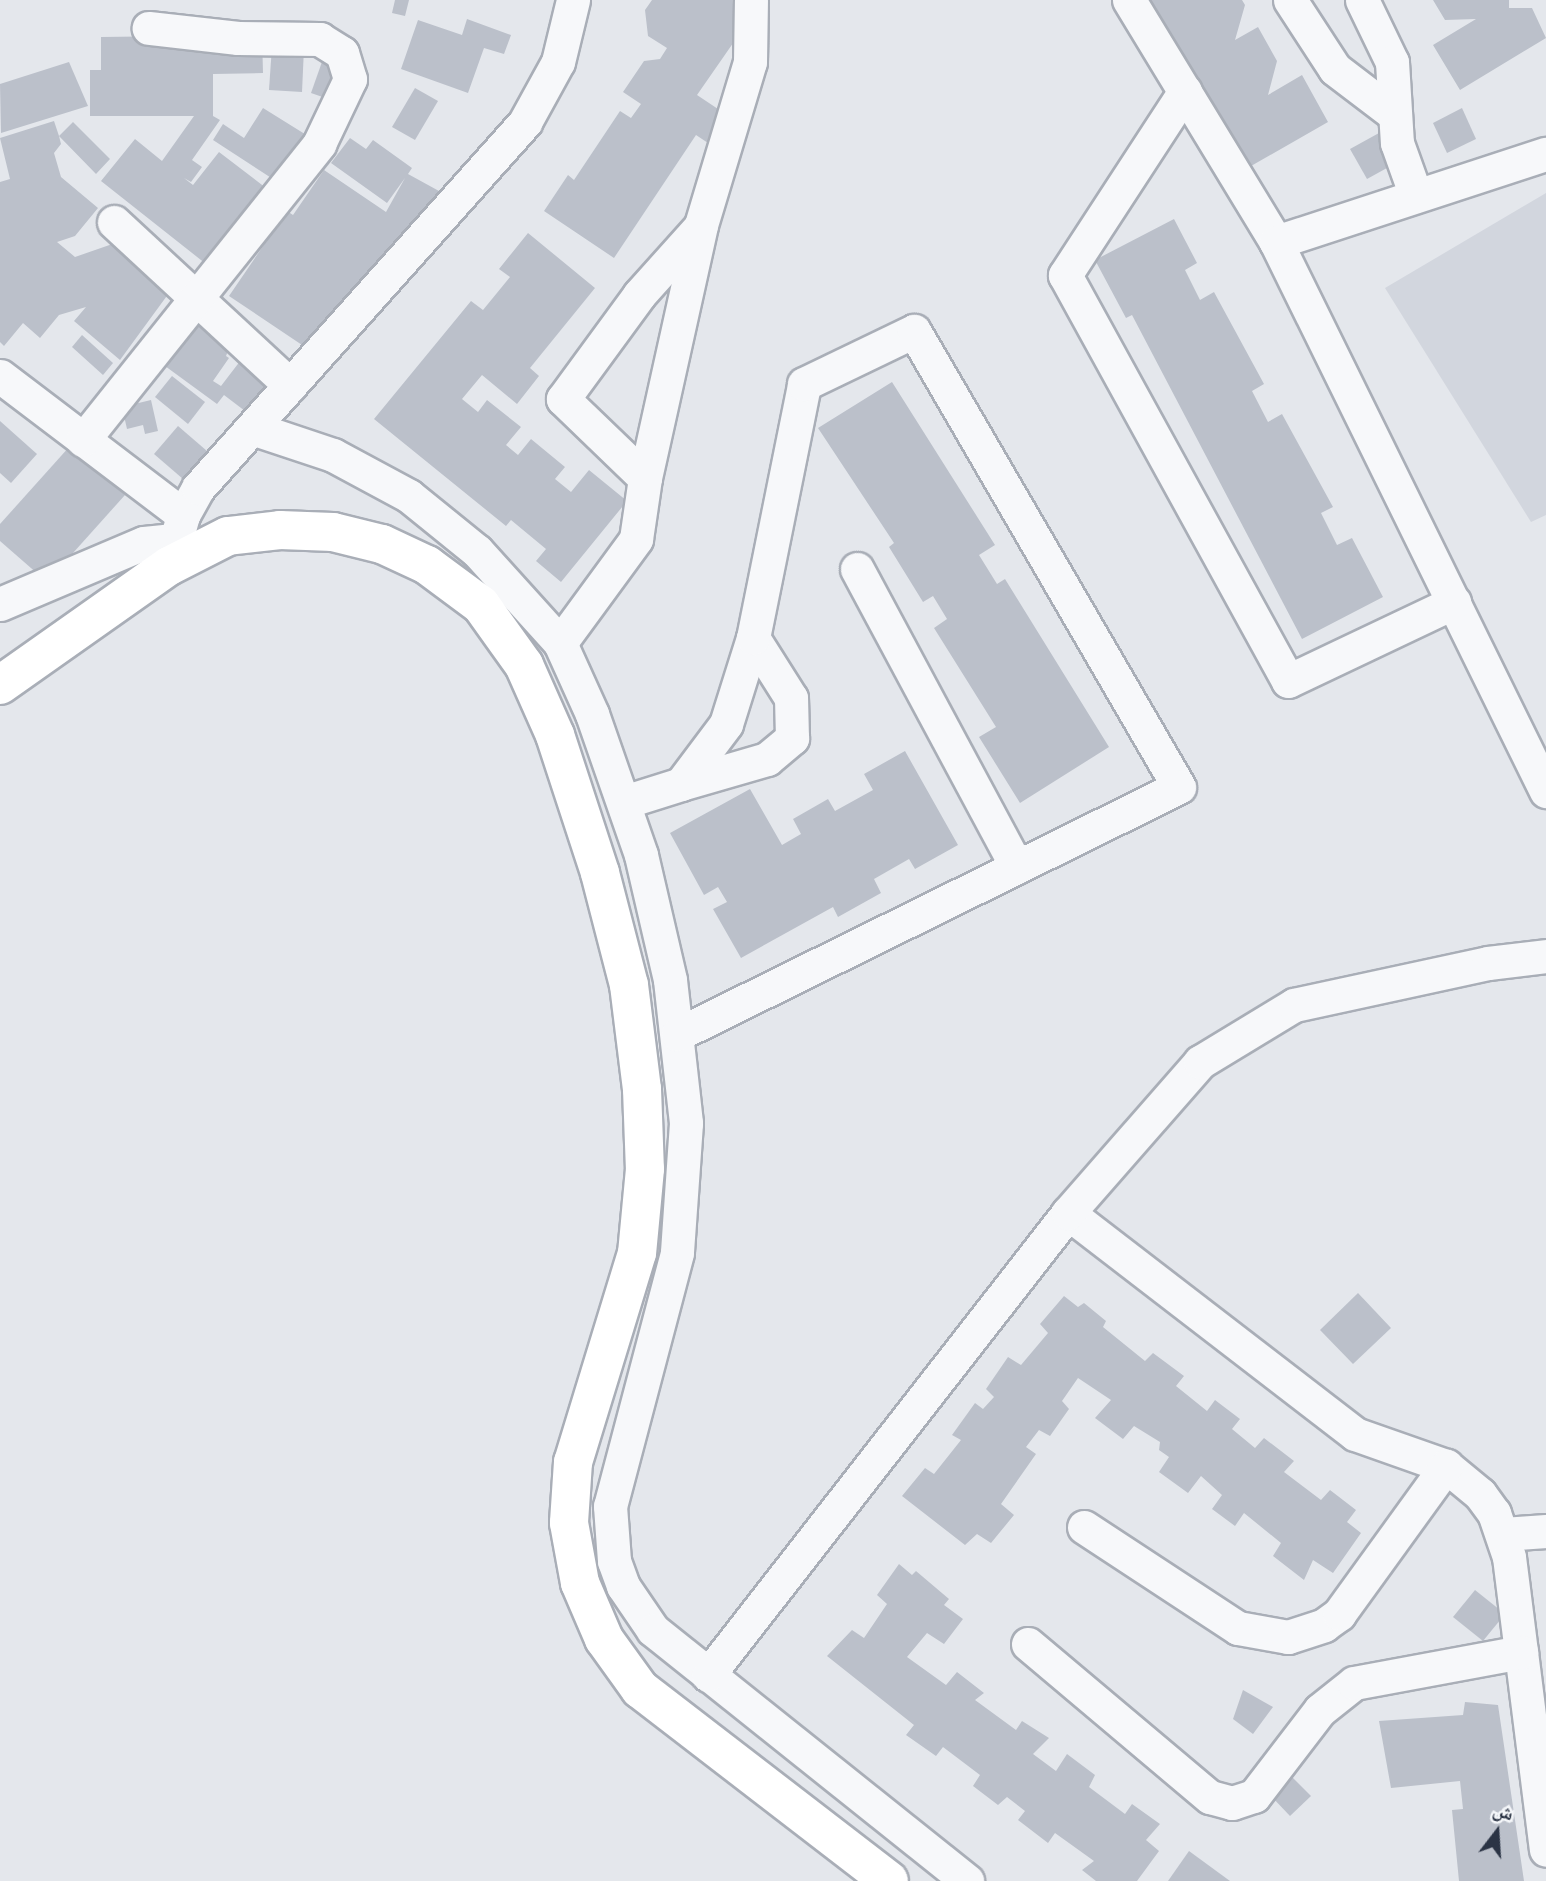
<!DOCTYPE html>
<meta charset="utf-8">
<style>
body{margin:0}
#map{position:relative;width:1546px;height:1881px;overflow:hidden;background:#e4e7ec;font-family:Jost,"Noto Naskh Arabic",sans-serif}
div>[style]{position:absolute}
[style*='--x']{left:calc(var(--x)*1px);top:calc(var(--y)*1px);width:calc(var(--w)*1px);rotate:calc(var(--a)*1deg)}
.built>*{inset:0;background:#d2d6de}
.building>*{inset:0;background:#bbc0ca}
.roads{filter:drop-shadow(2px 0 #a9aeb7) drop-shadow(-2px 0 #a9aeb7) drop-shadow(0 2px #a9aeb7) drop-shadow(0 -2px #a9aeb7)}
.minor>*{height:33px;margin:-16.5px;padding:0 16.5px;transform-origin:16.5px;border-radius:16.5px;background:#f7f8fa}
.major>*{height:38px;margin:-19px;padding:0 19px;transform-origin:19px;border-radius:19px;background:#fff}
span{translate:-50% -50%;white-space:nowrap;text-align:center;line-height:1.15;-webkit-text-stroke:5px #f4f6f9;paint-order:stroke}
.north{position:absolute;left:1462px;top:1797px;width:70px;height:70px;-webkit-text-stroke:5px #f4f6f9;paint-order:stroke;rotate:17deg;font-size:19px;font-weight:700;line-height:28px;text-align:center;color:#2b3445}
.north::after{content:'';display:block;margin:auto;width:24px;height:32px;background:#2b3445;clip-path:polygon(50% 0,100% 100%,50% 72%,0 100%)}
</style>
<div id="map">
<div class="built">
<i style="clip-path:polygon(1546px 193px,1546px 515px,1531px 522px,1385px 288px)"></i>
</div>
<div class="building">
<i style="clip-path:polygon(395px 0,409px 0,405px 16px,392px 13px)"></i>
<i style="clip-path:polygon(652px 0,734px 0,738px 36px,697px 95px,727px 115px,708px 143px,696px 135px,614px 258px,544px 211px,568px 175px,574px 180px,620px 111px,631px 118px,641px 104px,623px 92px,644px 61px,660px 59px,667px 48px,648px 36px,645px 10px)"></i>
<i style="clip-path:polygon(1147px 0,1242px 0,1245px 5px,1235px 40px,1258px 27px,1277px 61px,1268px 95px,1302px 75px,1328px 122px,1244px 170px)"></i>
<i style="clip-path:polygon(1433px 0,1509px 0,1509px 8px,1532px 8px,1546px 38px,1460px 90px,1433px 45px,1476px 19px,1445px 20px)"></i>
<i style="clip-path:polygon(467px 19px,511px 35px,504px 54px,484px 48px,468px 93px,401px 69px,418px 20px,462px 35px)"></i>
<i style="clip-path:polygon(262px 35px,263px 73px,213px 74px,213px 116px,220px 120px,192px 160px,202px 167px,191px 182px,184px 178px,193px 185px,219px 152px,266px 188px,206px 264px,101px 181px,135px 139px,162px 161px,194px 116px,90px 116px,90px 70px,101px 70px,101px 37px)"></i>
<i style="clip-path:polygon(272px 46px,304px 48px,302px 92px,269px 90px)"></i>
<i style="clip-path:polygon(323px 59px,346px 67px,334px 101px,311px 93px)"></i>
<i style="clip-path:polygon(69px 62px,88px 106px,1px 133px,0 84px)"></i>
<i style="clip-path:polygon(415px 88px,438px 101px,415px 140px,392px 127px)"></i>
<i style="clip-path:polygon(263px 108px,308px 136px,279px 183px,213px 140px,223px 124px,244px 138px)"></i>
<i style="clip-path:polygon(1462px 108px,1476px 139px,1447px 153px,1433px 123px)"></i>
<i style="clip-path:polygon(54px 121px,59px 136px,73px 122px,110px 159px,96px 174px,59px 136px,61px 144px,54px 153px,61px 177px,98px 208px,75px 236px,57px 242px,75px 257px,121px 241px,169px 293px,120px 360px,74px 321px,86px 307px,59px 315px,40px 338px,23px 323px,4px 346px,0 342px,0 182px,10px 179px,0 138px)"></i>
<i style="clip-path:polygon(1379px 133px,1396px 163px,1367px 179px,1350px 149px)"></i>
<i style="clip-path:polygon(350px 138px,366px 149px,373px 140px,412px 168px,408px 174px,439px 191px,417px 232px,408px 228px,383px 263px,308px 349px,229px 296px,287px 211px,293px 215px,324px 170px,386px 212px,405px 178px,387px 203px,331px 163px)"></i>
<i style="clip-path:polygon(1174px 219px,1197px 263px,1185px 270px,1200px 300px,1214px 292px,1264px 384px,1252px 391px,1268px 422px,1282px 414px,1333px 507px,1321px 513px,1337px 545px,1352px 538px,1383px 597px,1302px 639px,1132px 315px,1126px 318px,1095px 260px)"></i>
<i style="clip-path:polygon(528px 233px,595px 288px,530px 368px,539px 376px,517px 404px,482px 375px,462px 399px,478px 412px,487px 400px,521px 427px,506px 445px,518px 455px,531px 439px,565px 467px,555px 479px,571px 492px,589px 470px,627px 501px,561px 582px,536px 561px,546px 549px,511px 520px,506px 526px,374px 419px,471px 301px,483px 310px,510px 277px,499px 269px)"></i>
<i style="clip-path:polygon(206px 310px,232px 341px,226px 356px,229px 358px,213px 381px,221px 386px,244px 356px,271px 378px,245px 411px,224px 395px,217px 404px,165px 366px)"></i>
<i style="clip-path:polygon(82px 335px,113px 363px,103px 375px,72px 347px)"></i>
<i style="clip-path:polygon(172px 376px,205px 402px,188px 424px,155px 397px)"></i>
<i style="clip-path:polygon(892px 382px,995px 545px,979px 555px,997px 584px,1005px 579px,1109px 747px,1020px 803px,979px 737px,996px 727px,934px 628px,947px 619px,933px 596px,923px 602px,889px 547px,894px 543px,818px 428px)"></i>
<i style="clip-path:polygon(151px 400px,158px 431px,145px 434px,143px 425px,127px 429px,122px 407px)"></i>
<i style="clip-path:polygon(0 421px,37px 454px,11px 483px,0 473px)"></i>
<i style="clip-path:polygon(178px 426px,207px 451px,183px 479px,154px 454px)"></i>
<i style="clip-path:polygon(70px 446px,125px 495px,47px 582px,0 541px,0 524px)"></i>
<i style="clip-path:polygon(905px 751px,958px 845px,915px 869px,909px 859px,874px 879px,881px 893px,838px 917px,833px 907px,741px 958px,713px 909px,727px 902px,718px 887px,704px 895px,670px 833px,750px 789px,782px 845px,801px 834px,793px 819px,828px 799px,835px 811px,873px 790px,864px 774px)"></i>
<i style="clip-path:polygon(1358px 1293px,1391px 1328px,1353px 1364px,1320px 1330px)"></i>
<i style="clip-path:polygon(1064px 1296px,1078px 1307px,1084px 1303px,1106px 1321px,1103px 1327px,1145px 1361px,1153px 1353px,1184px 1376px,1176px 1386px,1207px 1411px,1215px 1400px,1240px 1419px,1232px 1429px,1255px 1448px,1264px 1438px,1294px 1461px,1284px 1472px,1321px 1500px,1330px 1490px,1356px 1510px,1347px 1522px,1361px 1533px,1333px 1573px,1313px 1560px,1304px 1580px,1273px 1556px,1281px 1543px,1244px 1513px,1235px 1526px,1212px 1509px,1222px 1495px,1201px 1476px,1188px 1493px,1159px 1472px,1169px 1457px,1159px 1450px,1160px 1442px,1134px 1426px,1123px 1439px,1095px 1418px,1111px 1400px,1078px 1378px,1062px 1401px,1069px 1409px,1050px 1436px,1039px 1430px,1026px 1447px,1036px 1454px,1001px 1504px,1014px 1515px,991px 1543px,977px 1534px,965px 1545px,902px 1496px,925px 1468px,934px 1474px,961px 1440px,952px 1435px,975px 1403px,983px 1409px,994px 1397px,986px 1389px,1008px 1357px,1021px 1365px,1048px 1333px,1040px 1324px)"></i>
<i style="clip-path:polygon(899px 1564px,912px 1575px,916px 1571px,949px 1599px,944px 1605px,963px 1619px,944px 1644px,927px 1633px,907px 1657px,946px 1685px,957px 1672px,984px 1693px,975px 1700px,1016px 1730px,1022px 1721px,1049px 1738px,1033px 1754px,1056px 1771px,1067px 1754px,1095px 1775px,1089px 1787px,1125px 1814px,1132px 1804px,1160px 1824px,1146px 1840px,1159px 1851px,1137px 1881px,1096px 1881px,1082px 1870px,1094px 1861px,1055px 1833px,1048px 1843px,1018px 1820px,1025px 1811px,1007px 1797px,998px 1805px,973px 1786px,980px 1775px,943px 1747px,936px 1756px,906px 1735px,914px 1725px,827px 1656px,852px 1630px,864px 1638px,887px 1604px,877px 1595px)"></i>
<i style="clip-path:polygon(1475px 1590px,1505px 1614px,1483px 1641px,1453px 1617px)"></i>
<i style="clip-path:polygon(1243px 1690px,1273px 1707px,1253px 1734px,1233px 1719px)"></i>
<i style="clip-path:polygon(1465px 1702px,1498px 1705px,1524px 1881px,1459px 1881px,1452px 1810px,1463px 1809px,1460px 1781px,1391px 1788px,1379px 1721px,1463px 1715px)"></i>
<i style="clip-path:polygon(1291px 1776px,1311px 1796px,1290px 1816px,1271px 1796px)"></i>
<i style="clip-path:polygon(1189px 1851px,1230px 1881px,1168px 1881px)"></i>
</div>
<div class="roads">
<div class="minor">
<i style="--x:1129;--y:0;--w:283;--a:58.7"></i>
<i style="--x:1276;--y:242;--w:612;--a:63.81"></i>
<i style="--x:1290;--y:0;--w:82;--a:56.9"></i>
<i style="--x:1335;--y:69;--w:74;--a:37.3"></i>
<i style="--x:1362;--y:0;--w:69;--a:64.2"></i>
<i style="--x:1392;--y:62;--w:81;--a:86.5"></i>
<i style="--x:1397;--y:143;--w:56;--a:70.3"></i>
<i style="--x:1185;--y:91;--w:220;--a:123.1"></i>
<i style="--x:1065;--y:275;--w:463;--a:61.2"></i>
<i style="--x:1288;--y:681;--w:184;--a:-25.4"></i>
<i style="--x:114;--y:222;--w:240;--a:42.8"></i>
<i style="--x:1276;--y:242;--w:284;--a:-18.1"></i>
<i style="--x:0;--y:376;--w:230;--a:37.2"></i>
<i style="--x:252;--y:428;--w:85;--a:18.4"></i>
<i style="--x:333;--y:455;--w:86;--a:28.3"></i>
<i style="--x:409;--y:496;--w:87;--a:39"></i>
<i style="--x:477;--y:551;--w:124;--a:47.9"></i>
<i style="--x:560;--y:643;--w:78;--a:65.7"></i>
<i style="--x:592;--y:714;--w:149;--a:70.8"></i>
<i style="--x:641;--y:855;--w:128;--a:76.9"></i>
<i style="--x:670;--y:980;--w:144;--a:83.6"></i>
<i style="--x:686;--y:1123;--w:130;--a:94"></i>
<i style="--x:677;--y:1253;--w:262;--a:104.8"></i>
<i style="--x:610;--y:1506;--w:55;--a:85.8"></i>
<i style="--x:614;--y:1561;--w:27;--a:70"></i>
<i style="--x:623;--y:1586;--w:53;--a:55.7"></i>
<i style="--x:653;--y:1630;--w:402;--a:38.6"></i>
<i style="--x:83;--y:440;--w:379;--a:-51.4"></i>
<i style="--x:319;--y:144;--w:72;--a:-64.5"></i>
<i style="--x:350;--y:79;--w:27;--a:-107"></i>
<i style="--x:342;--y:53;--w:26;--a:-148"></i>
<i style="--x:320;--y:39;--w:82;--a:-179.3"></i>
<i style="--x:238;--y:38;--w:90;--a:-173.6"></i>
<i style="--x:645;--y:478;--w:114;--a:-136.1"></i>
<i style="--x:563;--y:399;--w:129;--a:-53.8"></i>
<i style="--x:639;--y:295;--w:91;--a:-48.1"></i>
<i style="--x:169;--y:566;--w:53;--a:-74.6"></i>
<i style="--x:183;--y:515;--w:31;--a:-61"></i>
<i style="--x:198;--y:488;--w:491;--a:-48.2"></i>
<i style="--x:525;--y:122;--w:68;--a:-61.2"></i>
<i style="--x:558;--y:62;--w:64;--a:-76.4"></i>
<i style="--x:857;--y:569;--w:338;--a:61.8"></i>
<i style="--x:0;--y:604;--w:156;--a:-23"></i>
<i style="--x:144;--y:543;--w:30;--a:-6"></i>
<i style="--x:560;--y:643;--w:129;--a:-53.8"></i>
<i style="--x:636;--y:539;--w:62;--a:-81.6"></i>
<i style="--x:645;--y:478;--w:259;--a:-77.5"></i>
<i style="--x:701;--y:225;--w:170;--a:-73.3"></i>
<i style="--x:750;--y:62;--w:62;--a:-89.1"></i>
<i style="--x:681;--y:784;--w:90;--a:-16.2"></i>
<i style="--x:767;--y:759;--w:33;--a:-40"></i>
<i style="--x:792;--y:738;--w:40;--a:-91.4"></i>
<i style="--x:791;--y:698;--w:71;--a:-122.3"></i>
<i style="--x:624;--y:802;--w:60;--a:-17.5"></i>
<i style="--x:681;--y:784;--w:75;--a:-53.1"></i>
<i style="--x:726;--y:724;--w:90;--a:-72.6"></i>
<i style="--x:753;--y:638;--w:259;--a:-78.6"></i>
<i style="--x:804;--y:384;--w:122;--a:-25.7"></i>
<i style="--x:914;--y:331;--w:527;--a:59.84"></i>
<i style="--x:1179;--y:787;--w:559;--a:153.76"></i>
<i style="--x:1068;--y:1213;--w:362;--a:37.6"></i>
<i style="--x:1355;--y:1434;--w:96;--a:19.4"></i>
<i style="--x:1446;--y:1466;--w:44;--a:39.5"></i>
<i style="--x:1480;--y:1494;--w:24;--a:54"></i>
<i style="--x:1494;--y:1513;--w:46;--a:71.2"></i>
<i style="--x:1509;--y:1557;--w:295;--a:82.8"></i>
<i style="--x:1084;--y:1527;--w:184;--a:33.3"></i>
<i style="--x:1238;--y:1628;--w:51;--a:10.2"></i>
<i style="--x:1288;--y:1637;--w:38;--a:-18"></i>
<i style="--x:1324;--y:1625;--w:19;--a:-36"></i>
<i style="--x:1339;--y:1614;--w:183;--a:-54.1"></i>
<i style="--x:1503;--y:1534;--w:43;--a:-4"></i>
<i style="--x:1028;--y:1644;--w:238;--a:40.1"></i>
<i style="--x:1210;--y:1797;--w:23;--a:15"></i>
<i style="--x:1232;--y:1803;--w:23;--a:-18"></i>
<i style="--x:1254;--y:1796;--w:108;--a:-52.5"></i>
<i style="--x:1320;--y:1710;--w:43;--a:-38.5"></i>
<i style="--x:1354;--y:1683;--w:170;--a:-10.5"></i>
<i style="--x:708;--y:1675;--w:586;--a:-52.07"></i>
<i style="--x:1068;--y:1213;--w:201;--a:-48.8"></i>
<i style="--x:1200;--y:1062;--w:110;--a:-31.2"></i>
<i style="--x:1294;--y:1005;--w:198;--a:-12.2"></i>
<i style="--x:1488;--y:963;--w:58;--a:-6.9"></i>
</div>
<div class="major">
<i style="--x:0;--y:685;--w:207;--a:-35.2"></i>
<i style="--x:169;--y:566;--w:66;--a:-27"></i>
<i style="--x:228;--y:536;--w:52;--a:-6.6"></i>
<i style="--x:280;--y:530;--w:53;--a:2.2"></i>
<i style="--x:333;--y:532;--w:50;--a:13.8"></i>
<i style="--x:382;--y:544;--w:50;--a:25"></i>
<i style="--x:427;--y:565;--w:67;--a:36.5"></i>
<i style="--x:481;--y:605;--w:74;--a:54.4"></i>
<i style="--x:524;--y:665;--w:77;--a:66.1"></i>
<i style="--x:555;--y:735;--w:145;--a:71.9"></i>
<i style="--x:600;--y:873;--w:116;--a:75.5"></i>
<i style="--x:629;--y:985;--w:105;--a:82.9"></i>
<i style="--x:642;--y:1089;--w:80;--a:87.9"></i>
<i style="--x:645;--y:1169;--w:84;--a:95.4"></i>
<i style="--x:637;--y:1253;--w:219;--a:107"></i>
<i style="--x:573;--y:1462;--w:61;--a:93.8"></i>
<i style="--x:569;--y:1523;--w:61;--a:79.6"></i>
<i style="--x:580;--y:1583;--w:61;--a:66.8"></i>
<i style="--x:604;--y:1639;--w:62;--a:54.2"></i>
<i style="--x:640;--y:1689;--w:314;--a:37.6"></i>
</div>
</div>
<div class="north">ش</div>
</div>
